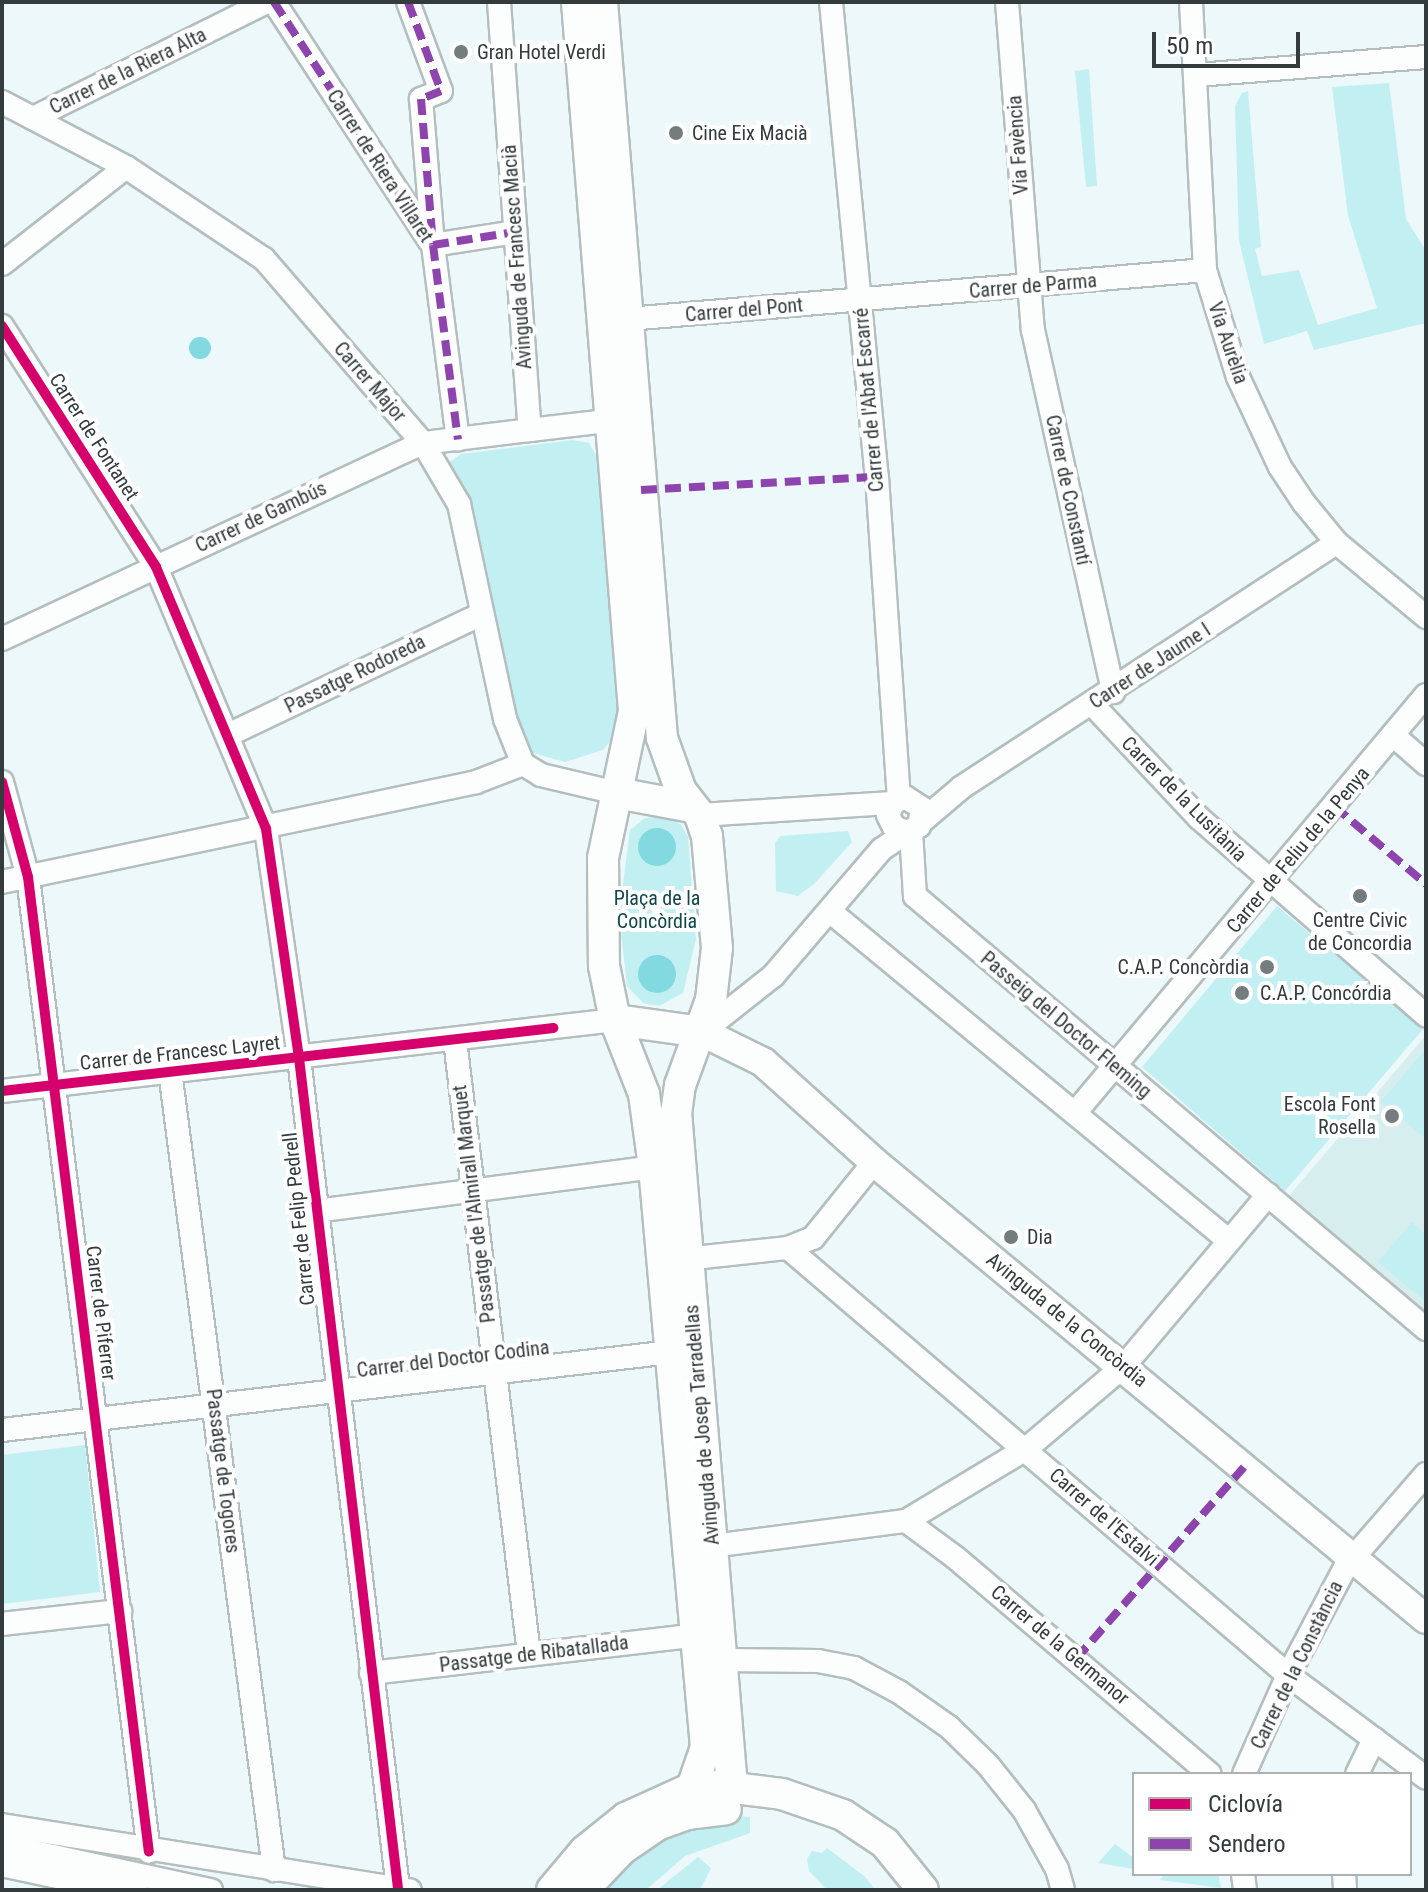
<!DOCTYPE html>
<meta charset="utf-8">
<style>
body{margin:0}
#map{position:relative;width:1428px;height:1892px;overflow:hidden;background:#ecf8f9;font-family:"Roboto Condensed",sans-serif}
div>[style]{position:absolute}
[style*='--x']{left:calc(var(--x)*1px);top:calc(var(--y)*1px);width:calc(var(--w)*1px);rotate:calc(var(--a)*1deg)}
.built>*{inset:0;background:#d7eeef}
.green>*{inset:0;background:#c2eff2}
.water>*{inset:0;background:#82d9df}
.round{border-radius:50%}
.roads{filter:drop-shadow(2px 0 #b4bebe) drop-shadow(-2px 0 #b4bebe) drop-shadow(0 2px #b4bebe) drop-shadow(0 -2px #b4bebe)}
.minor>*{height:22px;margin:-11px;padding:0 11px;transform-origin:11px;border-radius:11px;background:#fcfefe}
.tertiary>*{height:28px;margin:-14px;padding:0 14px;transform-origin:14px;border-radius:14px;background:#fcfefe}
.secondary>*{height:30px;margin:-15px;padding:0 15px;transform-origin:15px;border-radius:15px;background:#fcfefe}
.quiet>*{height:8px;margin-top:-4px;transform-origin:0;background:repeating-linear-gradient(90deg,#8e44ad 0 16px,transparent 0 24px)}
.cycleway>*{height:10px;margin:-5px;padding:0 5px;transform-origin:5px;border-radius:5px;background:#d6006c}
.dots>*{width:22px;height:22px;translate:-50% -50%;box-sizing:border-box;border:4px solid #fff;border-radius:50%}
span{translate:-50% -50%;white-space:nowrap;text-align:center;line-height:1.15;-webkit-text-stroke:8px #fff;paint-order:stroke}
.poi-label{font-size:20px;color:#333b3c}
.left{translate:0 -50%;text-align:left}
.right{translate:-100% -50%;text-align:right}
.street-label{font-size:20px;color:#333b3c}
.park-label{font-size:20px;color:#11474a}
.frame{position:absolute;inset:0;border:4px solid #333b3c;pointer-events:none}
.legend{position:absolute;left:1132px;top:1772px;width:280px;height:104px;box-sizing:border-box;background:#fff;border:2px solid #adb1b1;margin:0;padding:10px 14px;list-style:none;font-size:24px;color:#333b3c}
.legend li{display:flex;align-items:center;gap:16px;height:40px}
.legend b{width:40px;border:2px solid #adb1b1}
.scale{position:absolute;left:1152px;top:32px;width:148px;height:36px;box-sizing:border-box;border:4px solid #333b3c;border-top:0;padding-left:10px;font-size:24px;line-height:28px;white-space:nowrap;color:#333b3c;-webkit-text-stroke:6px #fff;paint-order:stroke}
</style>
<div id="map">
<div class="built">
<i style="clip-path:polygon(1426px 1035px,1426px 1311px,1288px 1197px)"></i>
</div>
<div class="green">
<i style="clip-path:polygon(1089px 69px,1097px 186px,1086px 187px,1075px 71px)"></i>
<i style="clip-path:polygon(1389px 83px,1406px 219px,1426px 251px,1426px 323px,1314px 350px,1307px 331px,1264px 344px,1239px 241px,1235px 106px,1242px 93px,1248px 91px,1261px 247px,1255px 249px,1262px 276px,1299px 270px,1318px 325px,1377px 308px,1348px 216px,1332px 87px)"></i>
<i style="clip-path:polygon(573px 440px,589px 443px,600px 462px,621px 718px,617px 733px,603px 750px,565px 762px,526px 751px,519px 741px,447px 464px,461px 454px)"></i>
<i style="clip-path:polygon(665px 816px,680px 824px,688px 836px,696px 939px,683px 993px,659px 1006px,643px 1003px,627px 986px,619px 914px,630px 830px,645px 818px)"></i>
<i style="clip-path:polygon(848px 831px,852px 842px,814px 884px,798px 896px,776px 891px,775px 843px,780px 836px)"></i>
<i style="clip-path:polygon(1277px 906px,1423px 1029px,1285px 1191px,1142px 1067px)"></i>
<i style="clip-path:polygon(1425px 1050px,1426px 1051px,1426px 1139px,1381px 1101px)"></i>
<i style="clip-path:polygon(1412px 1222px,1426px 1234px,1426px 1302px,1378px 1262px)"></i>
<i style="clip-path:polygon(85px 1445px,100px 1592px,2px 1604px,2px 1455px)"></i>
<i style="clip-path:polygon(739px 1816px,750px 1817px,750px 1833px,685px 1856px,646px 1890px,602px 1890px,621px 1867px,672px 1833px)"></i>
<i style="clip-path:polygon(1115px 1844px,1134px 1858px,1134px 1869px,1098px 1863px)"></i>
<i style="clip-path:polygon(827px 1848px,864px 1876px,876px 1890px,827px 1890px,809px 1871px,807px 1859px,812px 1851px,822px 1853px)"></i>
<i style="clip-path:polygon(698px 1857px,711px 1868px,700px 1890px,657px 1890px)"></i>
<i style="clip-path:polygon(1165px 1874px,1218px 1874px,1221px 1888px,1160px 1880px)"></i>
</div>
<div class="water">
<i class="round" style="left:189px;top:337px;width:22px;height:22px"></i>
<i class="round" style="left:638px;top:828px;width:38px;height:38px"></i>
<i class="round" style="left:638px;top:955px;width:38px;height:38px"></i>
</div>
<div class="roads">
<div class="minor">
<i style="--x:274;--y:2;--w:285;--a:56.9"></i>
<i style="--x:408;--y:2;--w:95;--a:69.7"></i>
<i style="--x:441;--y:91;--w:22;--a:158"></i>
<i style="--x:421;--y:99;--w:146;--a:85.3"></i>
<i style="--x:433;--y:245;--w:196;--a:82.7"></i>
<i style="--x:499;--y:2;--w:429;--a:85.9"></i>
<i style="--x:530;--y:430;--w:94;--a:-6.7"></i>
<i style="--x:831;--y:2;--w:477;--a:84.5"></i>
<i style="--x:877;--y:477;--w:322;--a:86.1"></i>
<i style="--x:1007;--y:2;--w:329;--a:85.5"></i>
<i style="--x:1033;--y:330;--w:371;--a:77.5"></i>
<i style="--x:1191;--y:2;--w:268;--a:87"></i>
<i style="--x:1205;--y:270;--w:112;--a:72.9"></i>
<i style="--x:1238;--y:377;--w:99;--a:65"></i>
<i style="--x:1280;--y:467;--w:43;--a:56.3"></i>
<i style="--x:1304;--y:503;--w:52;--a:50.5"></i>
<i style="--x:1337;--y:543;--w:116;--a:39.7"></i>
<i style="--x:1197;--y:75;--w:230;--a:-4.5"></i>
<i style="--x:2;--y:102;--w:140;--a:27.7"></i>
<i style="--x:126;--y:167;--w:166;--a:33.7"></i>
<i style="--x:264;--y:259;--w:243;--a:49.2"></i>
<i style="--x:423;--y:443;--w:71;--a:59.5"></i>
<i style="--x:459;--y:504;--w:220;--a:77.9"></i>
<i style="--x:505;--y:719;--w:48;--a:68.2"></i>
<i style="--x:523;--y:764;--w:21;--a:31"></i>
<i style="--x:541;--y:775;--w:78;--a:13.3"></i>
<i style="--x:33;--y:118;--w:261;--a:-26.4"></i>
<i style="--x:433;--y:245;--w:83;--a:-9"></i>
<i style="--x:2;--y:264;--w:157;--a:-38"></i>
<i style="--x:628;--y:319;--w:579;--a:-4.85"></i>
<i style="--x:2;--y:326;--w:286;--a:57.4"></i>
<i style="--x:156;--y:567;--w:284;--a:67.2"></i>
<i style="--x:266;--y:829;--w:231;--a:81.8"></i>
<i style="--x:299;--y:1058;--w:836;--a:83.2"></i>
<i style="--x:2;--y:639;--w:464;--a:-25"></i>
<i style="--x:423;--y:443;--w:108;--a:-6.9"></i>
<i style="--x:1092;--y:704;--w:156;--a:46.8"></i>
<i style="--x:1199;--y:818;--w:301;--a:41"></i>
<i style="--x:228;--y:735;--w:281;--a:-25.5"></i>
<i style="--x:1393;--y:735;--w:44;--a:41.3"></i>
<i style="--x:2;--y:782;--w:98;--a:74.7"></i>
<i style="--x:28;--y:877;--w:982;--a:82.93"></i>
<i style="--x:700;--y:815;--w:193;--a:-3.6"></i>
<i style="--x:893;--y:803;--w:13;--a:-27"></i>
<i style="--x:905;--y:797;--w:20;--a:33"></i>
<i style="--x:922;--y:808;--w:18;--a:99"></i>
<i style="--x:919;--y:826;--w:13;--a:153"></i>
<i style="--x:907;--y:832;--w:14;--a:-159"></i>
<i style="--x:894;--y:827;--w:13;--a:-117"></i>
<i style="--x:888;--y:815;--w:13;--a:-67"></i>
<i style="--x:922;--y:821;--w:52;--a:-40.4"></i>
<i style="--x:962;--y:787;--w:447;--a:-33.1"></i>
<i style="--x:911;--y:831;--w:65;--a:86.5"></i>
<i style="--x:915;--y:896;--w:670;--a:40.28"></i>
<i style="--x:2;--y:882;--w:484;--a:-11.9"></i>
<i style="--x:476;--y:782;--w:50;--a:-21"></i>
<i style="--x:832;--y:913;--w:514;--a:39.55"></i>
<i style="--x:702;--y:1032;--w:90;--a:-38.3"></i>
<i style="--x:773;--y:976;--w:167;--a:-49.4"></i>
<i style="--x:882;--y:849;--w:30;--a:-34"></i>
<i style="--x:455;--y:1040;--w:618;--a:83.13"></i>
<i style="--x:170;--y:1071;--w:806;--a:82.58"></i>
<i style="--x:2;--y:1091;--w:617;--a:-6.61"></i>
<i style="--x:1075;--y:1113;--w:546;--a:-49.98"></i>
<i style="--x:316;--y:1211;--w:341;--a:-7.4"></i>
<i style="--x:788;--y:1248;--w:658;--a:40.5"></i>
<i style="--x:1288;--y:1675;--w:172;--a:36.7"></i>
<i style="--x:675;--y:1260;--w:114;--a:-6.1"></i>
<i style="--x:788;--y:1248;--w:27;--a:-22"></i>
<i style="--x:813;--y:1238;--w:97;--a:-51.2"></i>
<i style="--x:2;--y:1430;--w:674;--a:-6.65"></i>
<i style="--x:906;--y:1521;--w:62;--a:36.5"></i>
<i style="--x:956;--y:1558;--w:333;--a:40.4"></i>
<i style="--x:697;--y:1548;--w:211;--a:-7.4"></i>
<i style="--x:906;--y:1521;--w:140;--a:-31"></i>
<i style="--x:1026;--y:1449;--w:128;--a:-40.3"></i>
<i style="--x:1124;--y:1366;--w:224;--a:-49.9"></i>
<i style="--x:2;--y:1624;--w:119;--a:-6.3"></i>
<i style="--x:724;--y:1660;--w:94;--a:0.6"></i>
<i style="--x:818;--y:1661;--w:37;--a:11"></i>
<i style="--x:854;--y:1668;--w:51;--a:28.1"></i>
<i style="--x:899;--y:1692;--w:61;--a:35"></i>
<i style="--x:949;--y:1727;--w:54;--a:44.3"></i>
<i style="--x:988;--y:1765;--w:58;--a:51.3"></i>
<i style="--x:1024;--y:1810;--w:68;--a:60.8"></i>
<i style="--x:1057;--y:1869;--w:22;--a:74"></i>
<i style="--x:371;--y:1673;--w:328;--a:-6.6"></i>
<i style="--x:1244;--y:1774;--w:108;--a:-66"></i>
<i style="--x:1288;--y:1675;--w:123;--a:-62"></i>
<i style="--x:1346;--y:1566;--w:122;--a:-49"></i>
<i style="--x:1357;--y:1774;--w:39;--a:-64"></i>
<i style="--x:2;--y:1825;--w:413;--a:9.1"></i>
<i style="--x:2;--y:1845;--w:214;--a:12.2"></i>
<i style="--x:1243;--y:1874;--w:16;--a:83"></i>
<i style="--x:1344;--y:1874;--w:16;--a:86"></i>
</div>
<div class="tertiary">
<i style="--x:702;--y:1032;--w:68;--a:26.2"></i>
<i style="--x:763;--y:1062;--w:149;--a:42"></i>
<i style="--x:874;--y:1162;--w:717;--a:39.62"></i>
<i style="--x:2;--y:1862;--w:134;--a:12.1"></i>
</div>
<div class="secondary">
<i style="--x:577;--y:2;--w:711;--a:85.4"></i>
<i style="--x:634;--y:711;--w:150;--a:101.9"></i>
<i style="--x:603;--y:858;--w:108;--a:89.5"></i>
<i style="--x:604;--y:966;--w:55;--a:78.5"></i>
<i style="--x:615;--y:1020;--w:79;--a:68.6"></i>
<i style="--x:644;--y:1094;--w:74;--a:82.2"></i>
<i style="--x:654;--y:1167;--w:582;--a:84.88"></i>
<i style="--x:706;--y:1747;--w:43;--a:108.9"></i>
<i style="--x:602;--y:2;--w:738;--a:85.34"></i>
<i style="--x:662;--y:738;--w:56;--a:70.3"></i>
<i style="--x:681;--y:791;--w:31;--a:52"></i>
<i style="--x:700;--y:815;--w:22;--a:72"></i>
<i style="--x:707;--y:836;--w:112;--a:84.9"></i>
<i style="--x:717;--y:948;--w:52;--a:96.6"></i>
<i style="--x:711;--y:1000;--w:90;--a:110"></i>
<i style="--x:680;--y:1085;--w:27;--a:98"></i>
<i style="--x:676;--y:1112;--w:677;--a:85.26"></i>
<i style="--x:732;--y:1787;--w:34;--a:140"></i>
<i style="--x:617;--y:793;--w:76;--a:10.6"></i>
<i style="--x:615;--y:1020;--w:88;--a:7.9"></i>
<i style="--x:552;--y:1890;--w:51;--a:-49.8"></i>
<i style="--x:585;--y:1851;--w:53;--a:-38.8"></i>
<i style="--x:626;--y:1818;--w:72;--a:-24.4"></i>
<i style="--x:692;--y:1788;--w:26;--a:-4"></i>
<i style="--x:718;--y:1786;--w:64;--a:7.1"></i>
<i style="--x:782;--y:1794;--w:65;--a:19"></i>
<i style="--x:843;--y:1815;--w:50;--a:33.7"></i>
<i style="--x:885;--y:1843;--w:60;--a:51"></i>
<i style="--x:583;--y:1890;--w:57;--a:-46.4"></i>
<i style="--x:622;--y:1849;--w:42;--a:-34.4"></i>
<i style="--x:657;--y:1825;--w:32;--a:-20"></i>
<i style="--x:687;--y:1814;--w:39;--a:-7"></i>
</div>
</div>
<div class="quiet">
<i style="--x:274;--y:2;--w:287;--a:56.8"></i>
<i style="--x:408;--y:2;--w:95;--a:69.7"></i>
<i style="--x:441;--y:91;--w:22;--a:158"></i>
<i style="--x:421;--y:99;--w:146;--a:85.3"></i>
<i style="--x:433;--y:245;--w:196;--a:82.7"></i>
<i style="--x:433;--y:245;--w:83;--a:-9"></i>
<i style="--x:641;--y:490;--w:236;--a:-3.2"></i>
<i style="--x:1334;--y:806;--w:121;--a:40.3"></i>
<i style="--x:1076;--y:1659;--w:255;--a:-48.8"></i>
</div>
<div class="cycleway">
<i style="--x:2;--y:326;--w:286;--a:57.4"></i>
<i style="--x:156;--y:567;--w:284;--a:67.2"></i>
<i style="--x:266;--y:829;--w:231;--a:81.8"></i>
<i style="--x:299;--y:1058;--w:836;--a:83.2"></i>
<i style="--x:2;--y:782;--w:98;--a:74.7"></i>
<i style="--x:28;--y:877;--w:982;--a:82.93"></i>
<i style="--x:2;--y:1091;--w:555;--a:-6.52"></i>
</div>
<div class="dots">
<i style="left:461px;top:52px;background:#747d7e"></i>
<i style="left:676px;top:133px;background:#747d7e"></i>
<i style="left:1360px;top:896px;background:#747d7e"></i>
<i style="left:1267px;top:967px;background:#747d7e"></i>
<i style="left:1242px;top:993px;background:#747d7e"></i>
<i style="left:1392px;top:1116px;background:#747d7e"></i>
<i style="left:1011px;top:1237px;background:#747d7e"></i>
</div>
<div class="poi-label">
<span class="left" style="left:477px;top:52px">Gran Hotel Verdi</span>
<span class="left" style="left:692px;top:133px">Cine Eix Macià</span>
<span style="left:1360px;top:932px">Centre Civic<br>de Concordia</span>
<span class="right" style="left:1249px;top:967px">C.A.P. Concòrdia</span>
<span class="left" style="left:1260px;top:993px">C.A.P. Concórdia</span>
<span class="right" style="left:1376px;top:1116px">Escola Font<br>Rosella</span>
<span class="left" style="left:1027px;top:1237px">Dia</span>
</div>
<div class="street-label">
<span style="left:128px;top:71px;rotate:-26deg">Carrer de la Riera Alta</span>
<span style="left:1018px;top:145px;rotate:-94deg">Via Favència</span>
<span style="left:380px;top:166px;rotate:57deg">Carrer de Riera Villaret</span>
<span style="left:517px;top:257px;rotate:-94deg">Avinguda de Francesc Macià</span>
<span style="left:1033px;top:286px;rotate:-5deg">Carrer de Parma</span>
<span style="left:744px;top:310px;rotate:-5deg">Carrer del Pont</span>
<span style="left:1228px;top:343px;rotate:71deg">Via Aurèlia</span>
<span style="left:370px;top:382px;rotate:49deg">Carrer Major</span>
<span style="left:869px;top:400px;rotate:-95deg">Carrer de l'Abat Escarré</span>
<span style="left:94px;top:437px;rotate:57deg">Carrer de Fontanet</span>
<span style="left:1068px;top:490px;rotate:78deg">Carrer de Constantí</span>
<span style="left:261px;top:517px;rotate:-25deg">Carrer de Gambús</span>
<span style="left:1150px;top:666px;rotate:-33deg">Carrer de Jaume I</span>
<span style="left:355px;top:674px;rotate:-26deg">Passatge Rodoreda</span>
<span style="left:1184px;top:799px;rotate:45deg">Carrer de la Lusitània</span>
<span style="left:1298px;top:850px;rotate:-50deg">Carrer de Feliu de la Penya</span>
<span style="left:1066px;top:1025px;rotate:40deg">Passeig del Doctor Fleming</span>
<span style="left:180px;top:1053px;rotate:-6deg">Carrer de Francesc Layret</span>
<span style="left:474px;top:1204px;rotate:-97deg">Passatge de l'Almirall Marquet</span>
<span style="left:299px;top:1219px;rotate:-96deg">Carrer de Felip Pedrell</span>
<span style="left:101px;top:1313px;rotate:83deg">Carrer de Piferrer</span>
<span style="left:1067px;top:1320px;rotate:39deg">Avinguda de la Concòrdia</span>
<span style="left:453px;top:1359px;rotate:-7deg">Carrer del Doctor Codina</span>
<span style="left:702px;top:1425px;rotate:-95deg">Avinguda de Josep Tarradellas</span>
<span style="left:223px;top:1471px;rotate:83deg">Passatge de Togores</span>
<span style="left:1104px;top:1517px;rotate:41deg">Carrer de l'Estalvi</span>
<span style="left:1060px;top:1645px;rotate:40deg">Carrer de la Germanor</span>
<span style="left:534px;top:1654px;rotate:-7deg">Passatge de Ribatallada</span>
<span style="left:1297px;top:1665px;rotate:-64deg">Carrer de la Constància</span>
</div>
<div class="park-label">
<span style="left:657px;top:910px">Plaça de la<br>Concòrdia</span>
</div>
<div class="frame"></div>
<ul class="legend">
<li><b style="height:10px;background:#d6006c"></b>Ciclovía</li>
<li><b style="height:10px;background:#8e44ad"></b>Sendero</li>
</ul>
<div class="scale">50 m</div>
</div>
